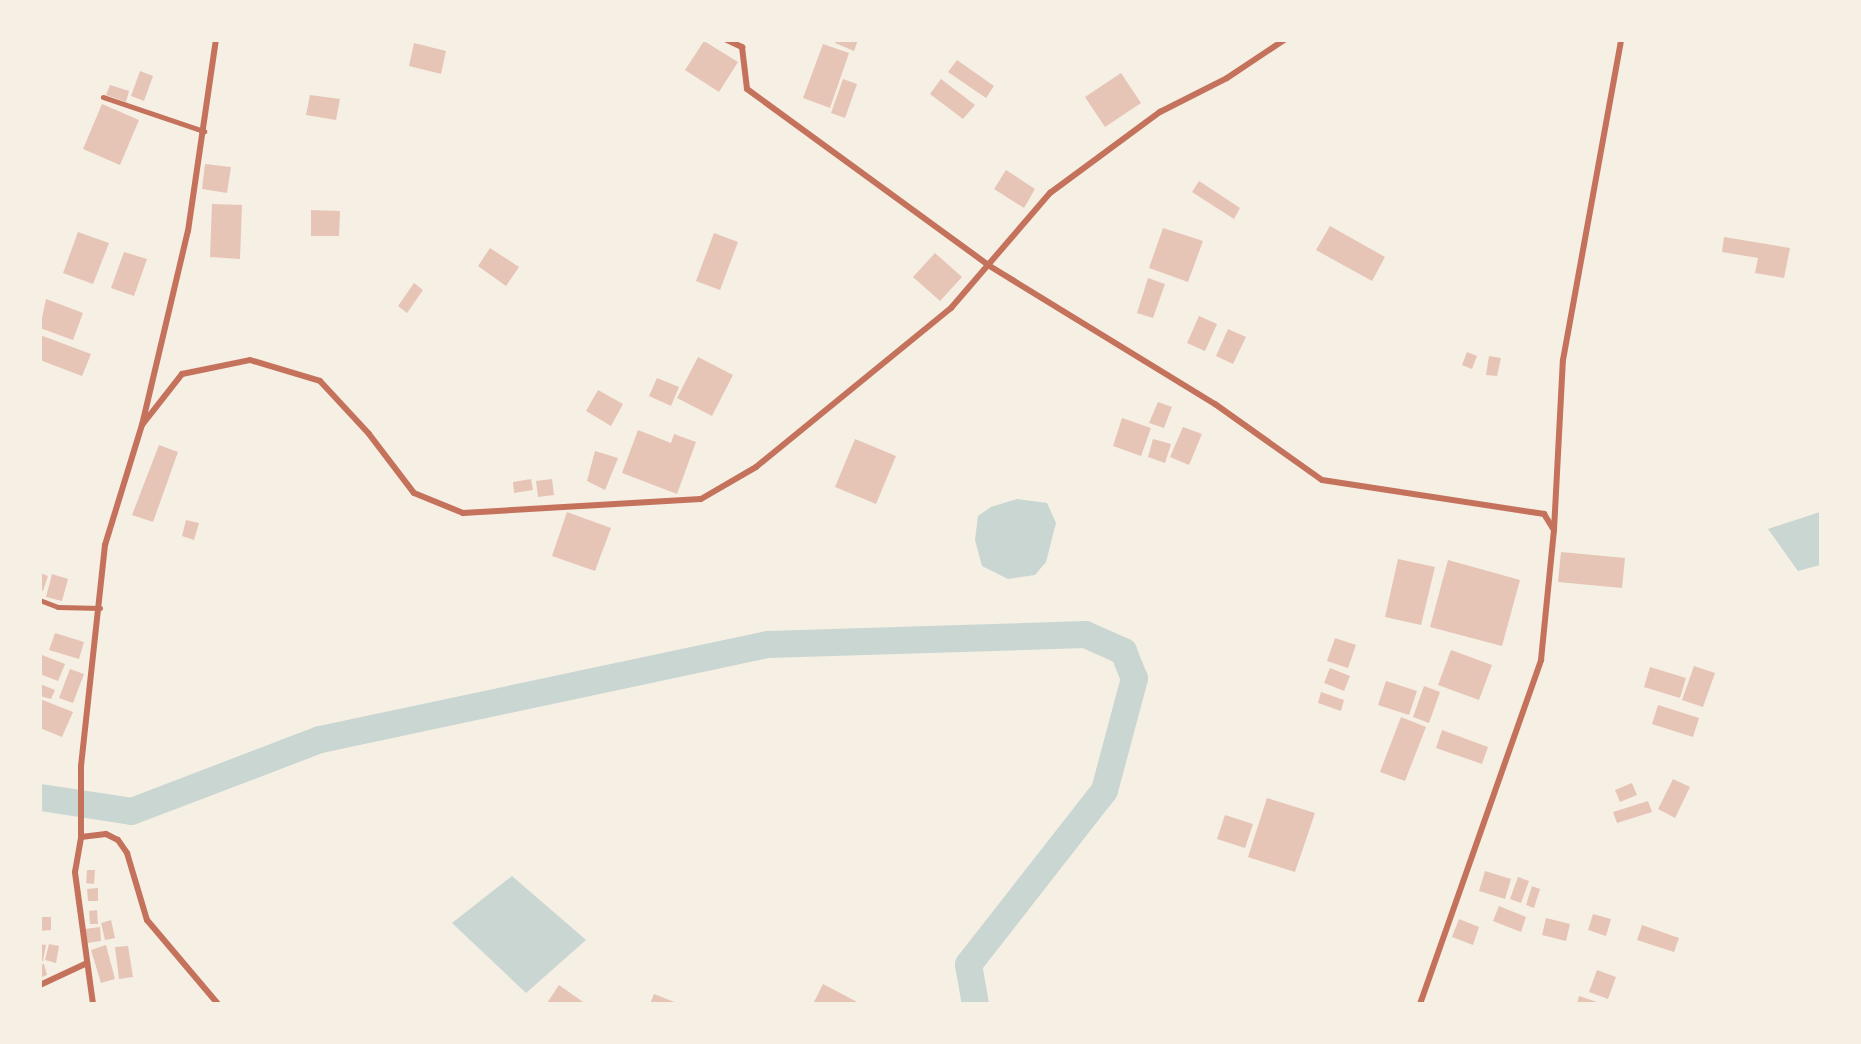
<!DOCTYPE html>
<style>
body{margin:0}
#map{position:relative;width:1861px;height:1044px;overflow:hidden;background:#f6efe4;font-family:"Fira Sans Condensed",sans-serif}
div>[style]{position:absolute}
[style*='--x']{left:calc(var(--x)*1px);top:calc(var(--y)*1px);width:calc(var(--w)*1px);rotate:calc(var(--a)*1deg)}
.water>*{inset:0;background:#c9d6d2}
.canal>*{height:27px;margin:-13.5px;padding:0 13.5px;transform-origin:13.5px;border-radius:13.5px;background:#c9d6d2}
.building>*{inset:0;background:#e6c5b7}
.service>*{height:4.5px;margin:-2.25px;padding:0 2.25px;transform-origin:2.25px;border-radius:2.25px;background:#c5725c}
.minor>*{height:6px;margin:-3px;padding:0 3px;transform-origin:3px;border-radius:3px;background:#c5725c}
span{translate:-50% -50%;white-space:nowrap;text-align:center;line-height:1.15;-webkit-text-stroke:4.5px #f6efe4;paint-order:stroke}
.frame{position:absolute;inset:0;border:42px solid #f6efe4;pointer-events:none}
</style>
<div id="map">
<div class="water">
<i style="clip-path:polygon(1017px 499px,1047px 503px,1056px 523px,1046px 562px,1035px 575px,1008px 579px,982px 566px,975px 540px,978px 516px,991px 507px)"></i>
<i style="clip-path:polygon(1820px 512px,1820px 565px,1798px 571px,1768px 529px)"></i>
<i style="clip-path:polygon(512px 876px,586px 940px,526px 993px,452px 923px)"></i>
</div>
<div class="canal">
<i style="--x:40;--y:797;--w:92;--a:8.7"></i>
<i style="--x:131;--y:811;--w:202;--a:-20.9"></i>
<i style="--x:320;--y:739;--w:458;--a:-12"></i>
<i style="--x:768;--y:644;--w:317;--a:-1.8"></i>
<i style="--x:1085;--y:634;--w:42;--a:24.1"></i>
<i style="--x:1123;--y:651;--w:29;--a:68"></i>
<i style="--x:1134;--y:678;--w:116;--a:105"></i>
<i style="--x:1104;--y:790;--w:221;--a:128"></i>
<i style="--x:968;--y:964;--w:41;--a:80.1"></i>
</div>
<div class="building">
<i style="clip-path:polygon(836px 40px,858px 40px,854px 51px,835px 43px)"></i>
<i style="clip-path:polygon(704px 41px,738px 62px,719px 92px,685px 70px)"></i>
<i style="clip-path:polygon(414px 43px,446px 51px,441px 74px,409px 66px)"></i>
<i style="clip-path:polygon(823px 44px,849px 53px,830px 108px,803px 98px)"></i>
<i style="clip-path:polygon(957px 60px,994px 86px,986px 98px,948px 72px)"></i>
<i style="clip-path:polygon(140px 71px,153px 76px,144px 101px,131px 96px)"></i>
<i style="clip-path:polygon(1121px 73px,1141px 103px,1105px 127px,1085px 97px)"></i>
<i style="clip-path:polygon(843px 79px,857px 84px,845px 118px,831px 113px)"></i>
<i style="clip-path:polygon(941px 79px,975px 105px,963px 119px,930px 94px)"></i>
<i style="clip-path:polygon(110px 85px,129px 91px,126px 102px,106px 95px)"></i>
<i style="clip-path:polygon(310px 95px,340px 99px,336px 120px,306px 115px)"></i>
<i style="clip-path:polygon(102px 104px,139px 120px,120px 165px,83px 149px)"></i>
<i style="clip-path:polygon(205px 164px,231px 167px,227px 193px,202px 189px)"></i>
<i style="clip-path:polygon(1006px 170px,1035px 189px,1024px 208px,994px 189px)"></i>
<i style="clip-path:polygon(1199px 181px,1240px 208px,1234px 219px,1192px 192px)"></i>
<i style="clip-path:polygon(212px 204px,242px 205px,240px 259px,210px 257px)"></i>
<i style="clip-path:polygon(311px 210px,340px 211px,339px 236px,311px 236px)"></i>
<i style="clip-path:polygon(1330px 226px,1385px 257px,1372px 281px,1316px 250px)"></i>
<i style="clip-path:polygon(1163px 228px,1203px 241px,1188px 282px,1149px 268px)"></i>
<i style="clip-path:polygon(78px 232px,109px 243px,93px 284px,63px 273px)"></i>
<i style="clip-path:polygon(714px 233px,738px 242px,720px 290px,696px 281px)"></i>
<i style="clip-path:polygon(1724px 237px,1790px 248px,1784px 278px,1755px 273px,1758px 258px,1722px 252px)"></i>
<i style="clip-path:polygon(490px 248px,519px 267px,506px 286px,478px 266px)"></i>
<i style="clip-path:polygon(124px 252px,147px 259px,134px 296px,111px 288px)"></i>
<i style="clip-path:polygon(935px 253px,962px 277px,940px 301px,913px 277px)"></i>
<i style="clip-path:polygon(1148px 278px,1165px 284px,1153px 318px,1137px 313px)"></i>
<i style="clip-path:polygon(414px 283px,423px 290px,407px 313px,398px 306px)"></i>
<i style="clip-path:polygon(46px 299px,83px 313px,73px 340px,40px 328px)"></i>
<i style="clip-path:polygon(1199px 316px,1217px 324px,1205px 351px,1187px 343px)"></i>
<i style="clip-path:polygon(1228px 329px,1246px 337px,1233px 364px,1216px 356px)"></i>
<i style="clip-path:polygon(40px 335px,91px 354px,82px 376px,40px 360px)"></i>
<i style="clip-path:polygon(1467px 352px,1477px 356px,1472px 369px,1462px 365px)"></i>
<i style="clip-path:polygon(1489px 356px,1501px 358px,1497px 376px,1486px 375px)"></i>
<i style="clip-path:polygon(698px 357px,733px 375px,712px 416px,677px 398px)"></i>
<i style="clip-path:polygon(657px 378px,679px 387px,671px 406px,649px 396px)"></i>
<i style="clip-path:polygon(598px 390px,623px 404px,611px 426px,586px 411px)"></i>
<i style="clip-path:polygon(1158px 402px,1172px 407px,1164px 428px,1149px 423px)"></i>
<i style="clip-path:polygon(1122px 418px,1151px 428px,1141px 456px,1113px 446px)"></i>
<i style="clip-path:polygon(1183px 427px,1202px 434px,1189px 465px,1170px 457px)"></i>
<i style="clip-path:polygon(638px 430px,671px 443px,674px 434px,696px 442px,677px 494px,622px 473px)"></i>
<i style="clip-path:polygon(855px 439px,896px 456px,876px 504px,835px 487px)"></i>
<i style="clip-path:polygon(1153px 439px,1171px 444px,1165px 463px,1148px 457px)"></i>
<i style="clip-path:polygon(159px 445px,178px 452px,153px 522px,132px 515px)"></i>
<i style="clip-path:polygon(595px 451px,618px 458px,605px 490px,587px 481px)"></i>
<i style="clip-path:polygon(531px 479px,533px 490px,514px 493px,513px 482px)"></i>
<i style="clip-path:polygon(552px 479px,554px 495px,538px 497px,536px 481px)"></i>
<i style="clip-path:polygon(567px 512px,611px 528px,595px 571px,552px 556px)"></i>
<i style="clip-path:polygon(186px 520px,199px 523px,194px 540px,182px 536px)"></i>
<i style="clip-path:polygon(1561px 552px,1625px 558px,1622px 588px,1558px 582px)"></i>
<i style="clip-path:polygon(1398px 559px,1435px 567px,1421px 625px,1385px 617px)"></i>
<i style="clip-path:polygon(1448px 560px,1520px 580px,1502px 646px,1430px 627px)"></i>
<i style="clip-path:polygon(40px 573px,48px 576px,43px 591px,40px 590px)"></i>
<i style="clip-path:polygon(52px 574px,68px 579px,62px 601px,46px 597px)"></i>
<i style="clip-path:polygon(55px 633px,84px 642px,79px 659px,49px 650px)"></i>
<i style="clip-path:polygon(1335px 638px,1356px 645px,1348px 668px,1327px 661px)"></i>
<i style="clip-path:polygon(1451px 650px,1492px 665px,1479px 700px,1438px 685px)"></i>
<i style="clip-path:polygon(42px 655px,65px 664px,58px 681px,40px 674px)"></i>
<i style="clip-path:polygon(1694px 666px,1715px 673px,1703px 707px,1682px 700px)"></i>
<i style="clip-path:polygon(1650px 667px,1686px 678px,1680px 698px,1644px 687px)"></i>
<i style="clip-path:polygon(1330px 668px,1350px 676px,1344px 691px,1324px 683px)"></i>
<i style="clip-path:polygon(70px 669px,84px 674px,73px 703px,59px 698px)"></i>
<i style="clip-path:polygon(1386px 681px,1417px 691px,1409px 715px,1378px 705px)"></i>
<i style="clip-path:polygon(40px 684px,55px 690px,51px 699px,40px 696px)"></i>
<i style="clip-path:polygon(1424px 686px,1440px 692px,1429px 723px,1413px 717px)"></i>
<i style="clip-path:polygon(1321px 692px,1344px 700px,1341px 711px,1318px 703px)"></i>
<i style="clip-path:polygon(40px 699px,73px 712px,62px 737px,40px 728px)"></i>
<i style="clip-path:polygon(1658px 705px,1699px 718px,1693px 737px,1652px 724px)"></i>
<i style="clip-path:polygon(1401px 717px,1426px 727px,1405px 781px,1380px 772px)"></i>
<i style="clip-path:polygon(1442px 730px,1488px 747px,1482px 764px,1436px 748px)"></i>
<i style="clip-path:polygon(1673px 779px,1690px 787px,1675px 818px,1658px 809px)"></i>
<i style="clip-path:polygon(1632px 783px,1637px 795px,1620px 802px,1615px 790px)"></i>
<i style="clip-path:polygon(1267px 798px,1315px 813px,1295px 872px,1248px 857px)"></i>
<i style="clip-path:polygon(1648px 801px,1652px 812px,1617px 823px,1613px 812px)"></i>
<i style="clip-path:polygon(1225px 815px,1253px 824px,1245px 848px,1217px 839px)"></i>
<i style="clip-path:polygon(87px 870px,95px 870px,94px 884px,86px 883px)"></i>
<i style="clip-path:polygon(1485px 871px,1511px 879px,1505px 899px,1479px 891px)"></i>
<i style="clip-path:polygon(1518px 877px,1529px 881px,1521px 903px,1510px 899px)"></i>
<i style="clip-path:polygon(1532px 886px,1540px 889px,1534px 908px,1526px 905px)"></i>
<i style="clip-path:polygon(98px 888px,98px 901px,88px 901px,87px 889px)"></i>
<i style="clip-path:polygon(1499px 906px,1526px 917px,1521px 932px,1493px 921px)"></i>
<i style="clip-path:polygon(97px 910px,98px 924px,90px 924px,89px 911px)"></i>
<i style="clip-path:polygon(1593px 914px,1611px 919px,1606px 936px,1588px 930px)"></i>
<i style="clip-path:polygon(40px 917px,51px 917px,51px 930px,40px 931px)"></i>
<i style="clip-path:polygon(1546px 918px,1570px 924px,1566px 941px,1542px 935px)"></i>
<i style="clip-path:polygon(1459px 919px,1479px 927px,1473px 945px,1452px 937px)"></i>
<i style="clip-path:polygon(111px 920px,115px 938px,105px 940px,101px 923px)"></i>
<i style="clip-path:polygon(1642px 925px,1679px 938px,1674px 952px,1637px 940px)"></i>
<i style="clip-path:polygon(100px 927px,101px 941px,87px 943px,85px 929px)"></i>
<i style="clip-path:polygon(40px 944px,46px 945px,43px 961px,40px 961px)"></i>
<i style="clip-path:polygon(49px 944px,59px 946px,56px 963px,45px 960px)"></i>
<i style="clip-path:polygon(106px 945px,115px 979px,101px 983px,91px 950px)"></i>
<i style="clip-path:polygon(128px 946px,133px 977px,119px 979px,115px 947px)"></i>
<i style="clip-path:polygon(44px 964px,47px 975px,40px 978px,40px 965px)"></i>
<i style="clip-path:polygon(1597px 970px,1616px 977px,1608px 999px,1589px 992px)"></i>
<i style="clip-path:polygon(823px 984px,861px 1004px,813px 1004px)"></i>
<i style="clip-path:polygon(559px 985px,586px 1004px,547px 1003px)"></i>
<i style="clip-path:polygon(654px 994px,677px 1003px,677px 1004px,650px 1004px)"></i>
<i style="clip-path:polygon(1579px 996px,1600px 1003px,1600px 1004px,1577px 1004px)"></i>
</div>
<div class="service">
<i style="--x:103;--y:97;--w:107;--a:18.6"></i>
<i style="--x:40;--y:600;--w:19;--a:21"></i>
<i style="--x:58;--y:607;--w:42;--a:1.4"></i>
</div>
<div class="minor">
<i style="--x:727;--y:40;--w:17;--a:25"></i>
<i style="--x:742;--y:47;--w:42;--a:83.2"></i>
<i style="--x:747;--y:89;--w:298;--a:36.1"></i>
<i style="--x:988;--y:265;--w:266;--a:31.5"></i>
<i style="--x:1215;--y:404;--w:131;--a:35.4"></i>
<i style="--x:1322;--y:480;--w:225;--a:8.7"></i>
<i style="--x:1544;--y:514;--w:19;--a:58"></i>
<i style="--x:142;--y:425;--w:65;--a:-51.9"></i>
<i style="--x:182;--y:374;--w:69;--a:-11.6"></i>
<i style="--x:250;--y:360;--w:73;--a:16.7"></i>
<i style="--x:320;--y:381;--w:72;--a:47.2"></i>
<i style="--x:369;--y:434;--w:74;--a:52.7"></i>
<i style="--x:414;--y:493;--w:53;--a:22.2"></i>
<i style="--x:463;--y:513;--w:238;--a:-3.4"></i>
<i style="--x:701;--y:499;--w:64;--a:-30.2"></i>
<i style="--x:756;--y:467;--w:252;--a:-39.2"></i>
<i style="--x:951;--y:308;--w:152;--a:-49.3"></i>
<i style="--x:1050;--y:193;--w:137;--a:-36.4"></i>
<i style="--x:1160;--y:112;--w:75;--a:-26.9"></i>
<i style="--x:1227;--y:78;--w:69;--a:-33.7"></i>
<i style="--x:81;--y:837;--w:25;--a:-7"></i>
<i style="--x:106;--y:834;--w:13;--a:27"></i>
<i style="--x:118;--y:840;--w:16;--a:55"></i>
<i style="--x:127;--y:853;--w:70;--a:73.4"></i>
<i style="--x:147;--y:920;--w:110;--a:49.8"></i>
<i style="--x:40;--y:985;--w:52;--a:-25.1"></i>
<i style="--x:93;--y:1004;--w:133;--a:-97.8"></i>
<i style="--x:75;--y:872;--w:36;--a:-80"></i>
<i style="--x:81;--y:837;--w:71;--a:-90"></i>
<i style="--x:81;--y:766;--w:222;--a:-83.8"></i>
<i style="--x:105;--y:545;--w:126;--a:-72.9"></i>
<i style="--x:142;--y:425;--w:199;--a:-76.7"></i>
<i style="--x:188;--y:231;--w:193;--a:-81.7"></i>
<i style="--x:1420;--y:1004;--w:365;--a:-70.6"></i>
<i style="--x:1541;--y:660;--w:131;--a:-84.3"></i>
<i style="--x:1554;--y:530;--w:170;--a:-87"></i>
<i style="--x:1563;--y:360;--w:325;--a:-79.7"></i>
</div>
<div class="frame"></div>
</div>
